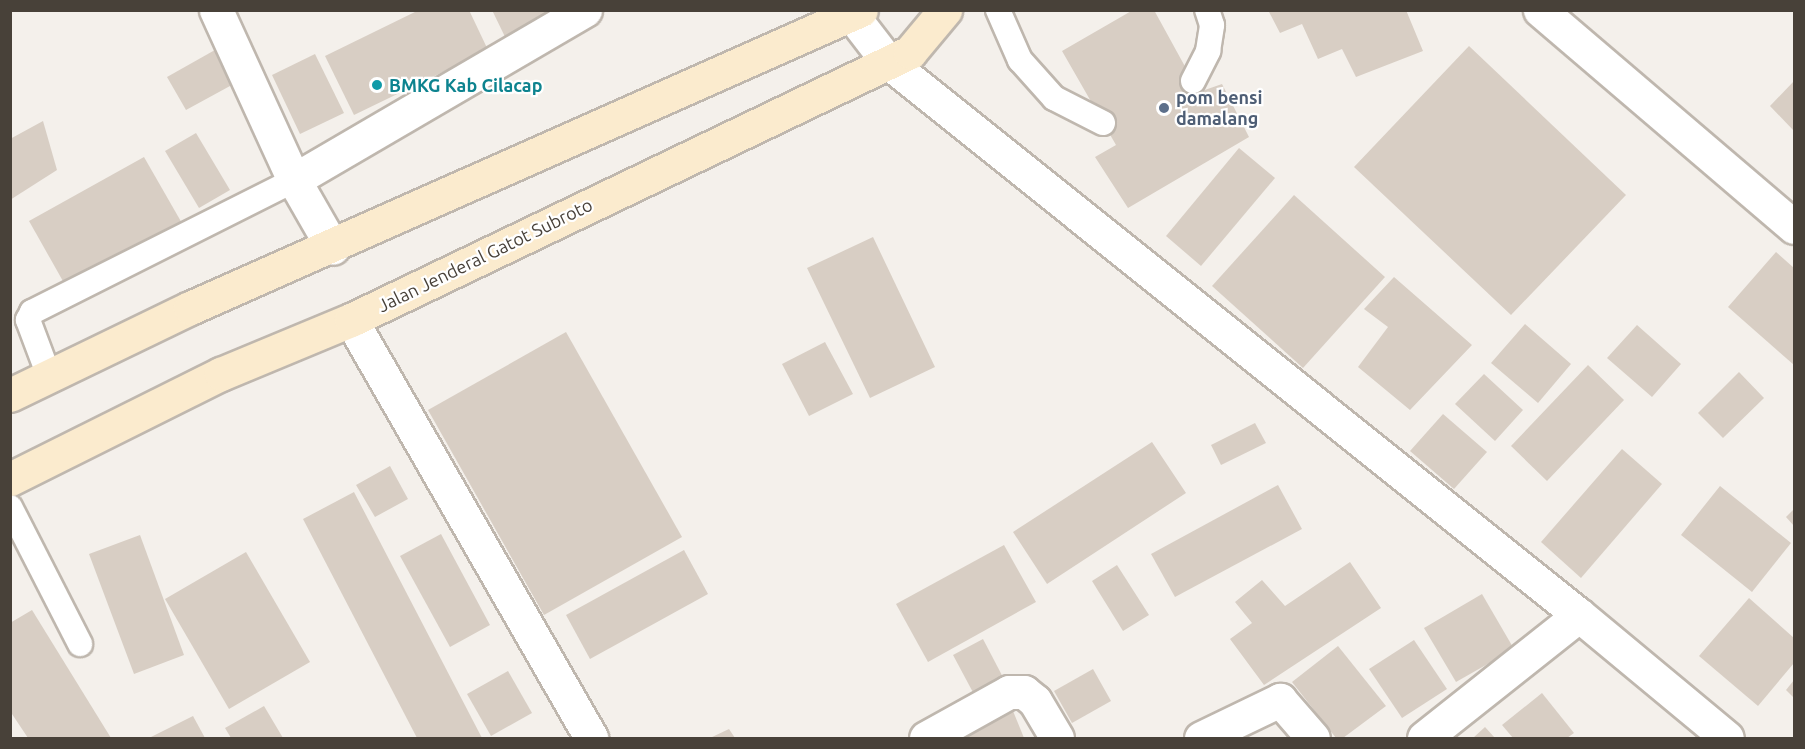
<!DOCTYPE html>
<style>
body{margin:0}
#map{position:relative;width:1805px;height:749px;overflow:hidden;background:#f4f0eb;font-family:Ubuntu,sans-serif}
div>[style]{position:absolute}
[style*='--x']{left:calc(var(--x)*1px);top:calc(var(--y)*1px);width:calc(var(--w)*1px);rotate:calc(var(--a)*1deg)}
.building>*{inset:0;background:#d8cec4}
.roads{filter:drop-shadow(2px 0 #bfb7ae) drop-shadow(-2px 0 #bfb7ae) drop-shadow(0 2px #bfb7ae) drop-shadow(0 -2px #bfb7ae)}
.service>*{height:24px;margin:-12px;padding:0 12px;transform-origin:12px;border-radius:12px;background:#fff}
.minor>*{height:33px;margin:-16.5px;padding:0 16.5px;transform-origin:16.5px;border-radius:16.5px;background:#fff}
.secondary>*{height:33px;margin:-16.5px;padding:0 16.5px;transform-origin:16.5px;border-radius:16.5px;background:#fbebce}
.dots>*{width:16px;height:16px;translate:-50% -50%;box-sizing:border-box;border:3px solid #fff;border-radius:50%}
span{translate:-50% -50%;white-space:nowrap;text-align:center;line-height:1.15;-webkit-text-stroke:4.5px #fff;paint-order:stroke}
.culture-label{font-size:18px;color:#0d838f;font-weight:700}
.left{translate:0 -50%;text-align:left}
.service-label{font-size:18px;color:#4e5e75;font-weight:700}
.street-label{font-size:18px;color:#484139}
.frame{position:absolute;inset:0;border:12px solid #484139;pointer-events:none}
</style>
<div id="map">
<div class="building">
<i style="clip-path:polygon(419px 10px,469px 10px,488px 50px,354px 115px,325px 56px)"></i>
<i style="clip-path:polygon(492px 10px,550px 10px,554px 17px,507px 41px)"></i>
<i style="clip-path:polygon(1133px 10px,1154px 10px,1199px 92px,1222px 84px,1249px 137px,1128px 208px,1095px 157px,1116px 145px,1062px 51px)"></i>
<i style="clip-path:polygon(1268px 10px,1406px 10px,1423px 51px,1356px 77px,1342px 49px,1318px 59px,1302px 24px,1280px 33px)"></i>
<i style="clip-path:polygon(222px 46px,241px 80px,186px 110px,167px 77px)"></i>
<i style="clip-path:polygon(1469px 46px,1626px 195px,1511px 315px,1354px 167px)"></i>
<i style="clip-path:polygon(315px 54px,344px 113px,300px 134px,272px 75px)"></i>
<i style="clip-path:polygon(1794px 81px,1794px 131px,1770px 106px)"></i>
<i style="clip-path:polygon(43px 121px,57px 170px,10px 200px,10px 139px)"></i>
<i style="clip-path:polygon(196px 133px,230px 190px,199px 208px,165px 151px)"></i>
<i style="clip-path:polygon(1239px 148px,1275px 178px,1201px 266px,1166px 236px)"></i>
<i style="clip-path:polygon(144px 157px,183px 225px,68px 290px,29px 221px)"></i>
<i style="clip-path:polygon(1294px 195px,1385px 277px,1303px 368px,1212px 286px)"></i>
<i style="clip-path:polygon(873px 237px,935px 367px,870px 398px,807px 268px)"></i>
<i style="clip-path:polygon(1776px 252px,1794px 268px,1794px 365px,1728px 307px)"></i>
<i style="clip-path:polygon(1394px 277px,1472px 345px,1410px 410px,1358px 367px,1388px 327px,1364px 309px)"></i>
<i style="clip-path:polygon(1525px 324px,1571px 364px,1538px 403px,1491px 363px)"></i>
<i style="clip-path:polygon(1637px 325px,1681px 364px,1652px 397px,1607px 358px)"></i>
<i style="clip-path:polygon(566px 332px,682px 537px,544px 615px,428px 410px)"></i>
<i style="clip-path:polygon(825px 342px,853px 394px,809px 416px,782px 364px)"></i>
<i style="clip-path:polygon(1588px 365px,1624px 400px,1547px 481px,1511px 446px)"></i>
<i style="clip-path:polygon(1739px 372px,1764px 398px,1723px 438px,1698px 413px)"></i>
<i style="clip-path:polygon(1484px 374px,1523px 410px,1495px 441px,1455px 404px)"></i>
<i style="clip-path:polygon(1443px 414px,1487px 452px,1454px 489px,1410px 451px)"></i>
<i style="clip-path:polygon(1255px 423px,1266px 443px,1221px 465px,1211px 445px)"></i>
<i style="clip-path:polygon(1152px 442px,1186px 493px,1047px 584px,1013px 532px)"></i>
<i style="clip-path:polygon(1622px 449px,1662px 484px,1581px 578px,1541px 542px)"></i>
<i style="clip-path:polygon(390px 466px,408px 499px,375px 517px,356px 485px)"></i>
<i style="clip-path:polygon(1278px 485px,1302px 529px,1175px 597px,1151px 554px)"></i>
<i style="clip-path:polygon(1720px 486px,1791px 543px,1752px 592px,1681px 535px)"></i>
<i style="clip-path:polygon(354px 492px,482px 738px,417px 738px,303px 519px)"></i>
<i style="clip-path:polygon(1794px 509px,1794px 526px,1786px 517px)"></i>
<i style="clip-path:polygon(441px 534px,490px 625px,450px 647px,400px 556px)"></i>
<i style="clip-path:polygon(140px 535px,184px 655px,134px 674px,89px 554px)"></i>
<i style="clip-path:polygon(1004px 545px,1036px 602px,928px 662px,896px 604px)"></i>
<i style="clip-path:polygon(684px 550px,708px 594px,590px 659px,566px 615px)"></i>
<i style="clip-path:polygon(246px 552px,310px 662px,229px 709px,165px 599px)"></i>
<i style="clip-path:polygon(1350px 562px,1381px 608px,1264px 685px,1230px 639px,1252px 623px,1235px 602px,1262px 580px,1285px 606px)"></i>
<i style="clip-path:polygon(1117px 565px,1149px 615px,1123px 631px,1092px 581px)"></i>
<i style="clip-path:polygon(1482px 594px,1514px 649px,1456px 682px,1424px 628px)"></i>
<i style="clip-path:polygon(1749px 598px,1794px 638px,1794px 663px,1758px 706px,1699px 656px)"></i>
<i style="clip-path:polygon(32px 610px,111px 738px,28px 738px,10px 711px,10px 623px)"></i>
<i style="clip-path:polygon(983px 639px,1006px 683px,976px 698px,953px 655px)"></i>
<i style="clip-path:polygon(1414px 640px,1447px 689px,1402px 718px,1369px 669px)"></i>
<i style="clip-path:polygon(1338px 646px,1386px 706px,1343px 738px,1336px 738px,1292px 682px)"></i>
<i style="clip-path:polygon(1093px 669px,1111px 701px,1072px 723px,1054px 691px)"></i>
<i style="clip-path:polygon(508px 671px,532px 713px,491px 736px,467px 694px)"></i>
<i style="clip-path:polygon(1794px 680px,1794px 698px,1786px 690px)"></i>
<i style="clip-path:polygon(1542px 693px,1574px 733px,1567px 738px,1513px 738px,1502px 725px)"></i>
<i style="clip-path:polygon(264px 706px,283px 738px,231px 738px,225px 728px)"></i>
<i style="clip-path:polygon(1011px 706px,1024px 738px,956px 738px)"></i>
<i style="clip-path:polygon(193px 716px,205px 738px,149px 738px)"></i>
<i style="clip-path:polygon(1485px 727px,1495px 738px,1473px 738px)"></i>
<i style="clip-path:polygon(729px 729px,735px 738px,710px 738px)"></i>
</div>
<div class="roads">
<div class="service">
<i style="--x:998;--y:10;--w:55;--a:66.3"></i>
<i style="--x:1020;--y:60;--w:51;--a:48.2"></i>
<i style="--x:1054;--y:98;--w:55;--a:27"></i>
<i style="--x:1193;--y:81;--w:34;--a:-63"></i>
<i style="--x:1208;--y:51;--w:26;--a:-81"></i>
<i style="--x:1212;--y:25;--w:16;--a:-108"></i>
<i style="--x:49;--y:376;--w:60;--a:-110.6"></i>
<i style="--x:28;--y:320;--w:9;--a:-63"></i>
<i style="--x:32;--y:312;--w:293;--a:-26.7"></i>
<i style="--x:10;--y:507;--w:154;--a:62.9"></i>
</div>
<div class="minor">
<i style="--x:216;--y:10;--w:187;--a:65.4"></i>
<i style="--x:294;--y:180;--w:78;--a:60.2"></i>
<i style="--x:848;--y:10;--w:66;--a:52.4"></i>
<i style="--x:888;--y:62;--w:885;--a:38.67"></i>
<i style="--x:1579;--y:615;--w:192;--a:39.7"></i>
<i style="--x:1540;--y:10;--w:334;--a:40.5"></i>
<i style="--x:294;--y:180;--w:337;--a:-30.3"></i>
<i style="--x:351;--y:320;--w:482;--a:60.1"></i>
<i style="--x:926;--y:738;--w:95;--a:-29"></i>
<i style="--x:1009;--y:692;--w:15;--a:0"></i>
<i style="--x:1024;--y:692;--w:14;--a:39"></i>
<i style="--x:1035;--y:701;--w:43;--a:59.3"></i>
<i style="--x:1201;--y:738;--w:88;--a:-25.7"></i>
<i style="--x:1280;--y:700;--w:50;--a:49"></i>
<i style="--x:1424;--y:738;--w:198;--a:-38.4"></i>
</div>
<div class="secondary">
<i style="--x:10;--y:395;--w:200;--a:-25.8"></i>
<i style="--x:190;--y:308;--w:734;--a:-23.95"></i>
<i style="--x:10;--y:479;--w:236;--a:-26.5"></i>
<i style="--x:221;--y:374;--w:141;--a:-22.6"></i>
<i style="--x:351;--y:320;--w:620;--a:-25.61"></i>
<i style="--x:910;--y:52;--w:55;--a:-50.2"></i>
</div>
</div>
<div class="dots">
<i style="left:377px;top:85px;background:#0f9aa8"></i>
<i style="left:1164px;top:108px;background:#5c6f8a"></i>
</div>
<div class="culture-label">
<span class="left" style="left:389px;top:85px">BMKG Kab Cilacap</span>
</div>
<div class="service-label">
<span class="left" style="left:1176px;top:108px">pom bensi<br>damalang</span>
</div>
<div class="street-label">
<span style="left:485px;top:255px;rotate:-26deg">Jalan Jenderal Gatot Subroto</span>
</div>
<div class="frame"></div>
</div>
